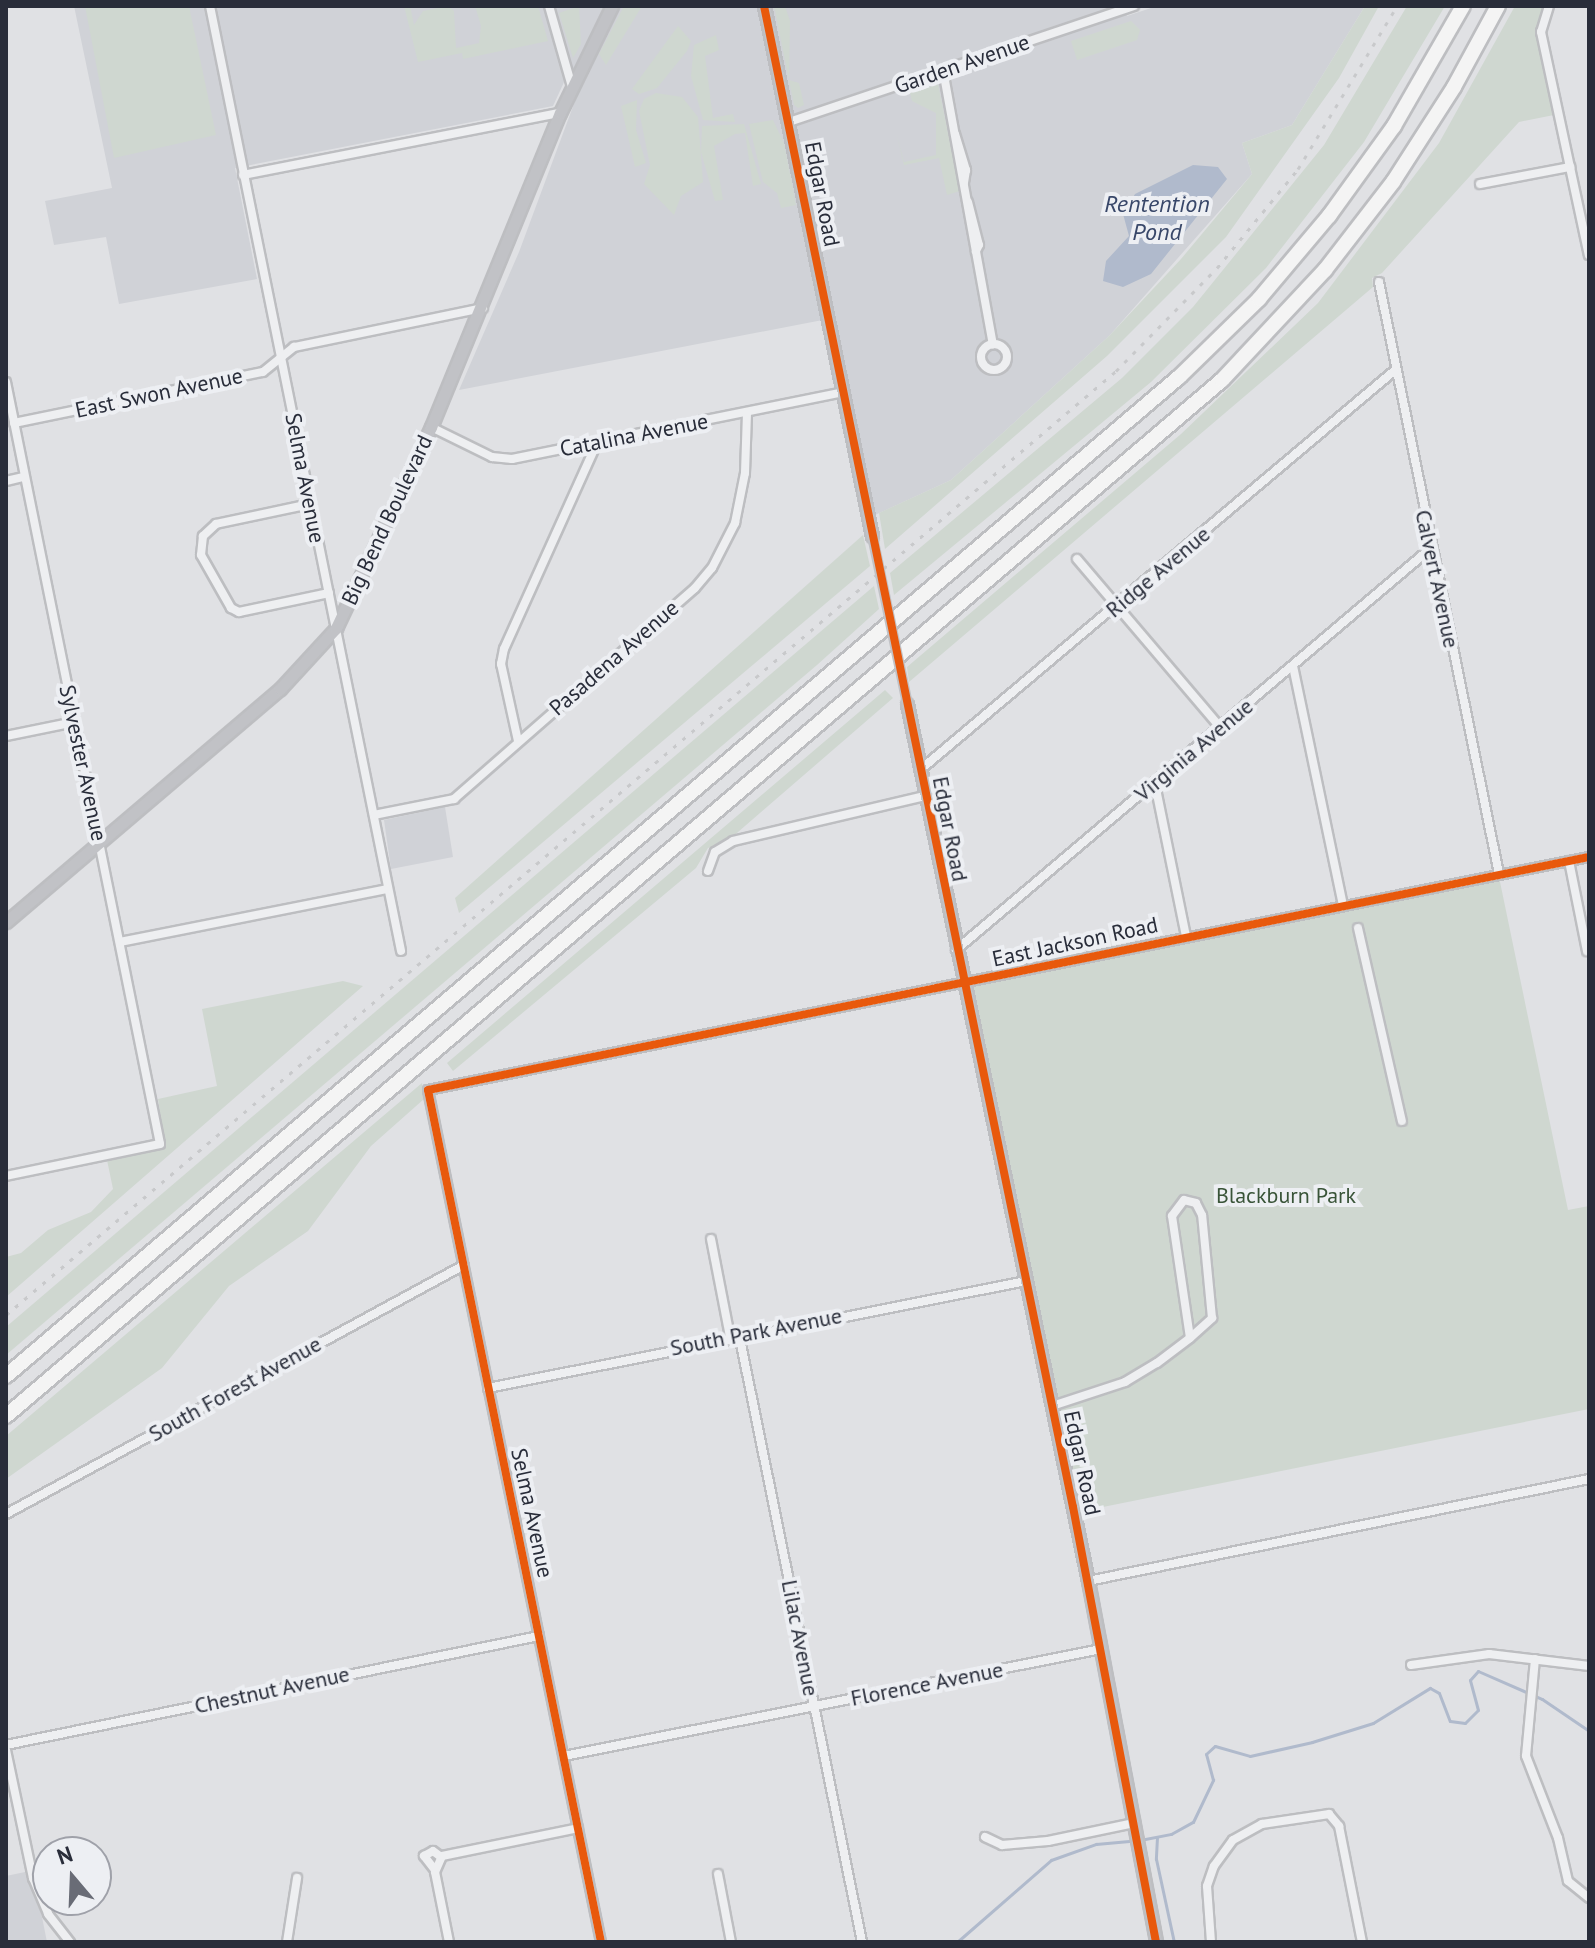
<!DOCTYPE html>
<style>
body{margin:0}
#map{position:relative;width:1595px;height:1948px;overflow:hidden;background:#e0e1e4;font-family:"PT Sans",sans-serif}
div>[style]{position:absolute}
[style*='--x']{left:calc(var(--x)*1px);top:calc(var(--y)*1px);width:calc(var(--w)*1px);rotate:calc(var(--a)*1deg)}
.built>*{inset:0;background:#d0d2d7}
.green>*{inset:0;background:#cfd7d0}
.water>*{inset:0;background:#b0bacc}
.stream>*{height:3px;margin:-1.5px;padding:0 1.5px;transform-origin:1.5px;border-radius:1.5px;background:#b0bacc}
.roads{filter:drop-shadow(2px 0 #bdbec1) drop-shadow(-2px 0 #bdbec1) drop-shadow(0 2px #bdbec1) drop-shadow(0 -2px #bdbec1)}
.street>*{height:8px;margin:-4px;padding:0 4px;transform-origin:4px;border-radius:4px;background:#eeeff1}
.street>.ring{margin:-4px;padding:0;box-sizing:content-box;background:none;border:8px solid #eeeff1;border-radius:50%}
.secondary>*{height:11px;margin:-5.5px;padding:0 5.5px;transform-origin:5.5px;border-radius:5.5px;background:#c1c2c6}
.highway>*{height:14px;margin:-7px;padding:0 7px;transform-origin:7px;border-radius:7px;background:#f4f4f4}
.rail>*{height:3px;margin-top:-1.5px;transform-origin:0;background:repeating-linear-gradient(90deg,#c8c9cb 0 4px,transparent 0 12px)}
.secondary-bridge>*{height:11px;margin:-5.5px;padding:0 5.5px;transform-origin:5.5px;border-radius:5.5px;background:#c1c2c6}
.cycleway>*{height:8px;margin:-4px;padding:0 4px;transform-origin:4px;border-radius:4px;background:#e8590c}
span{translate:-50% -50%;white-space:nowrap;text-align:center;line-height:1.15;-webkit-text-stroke:8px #edeff3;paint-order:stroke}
.street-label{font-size:22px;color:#292d3a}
.park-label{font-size:22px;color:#395438}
.water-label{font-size:24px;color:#384769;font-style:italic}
.frame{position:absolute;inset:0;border:8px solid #292d3a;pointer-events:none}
.north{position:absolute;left:32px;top:1836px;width:80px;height:80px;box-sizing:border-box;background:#edeff3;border:2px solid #9fa1a9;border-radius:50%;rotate:341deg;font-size:22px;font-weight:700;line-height:32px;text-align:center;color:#292d3a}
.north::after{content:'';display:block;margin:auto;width:28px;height:36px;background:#696c76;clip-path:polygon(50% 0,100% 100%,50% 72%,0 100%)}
</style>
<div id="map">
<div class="built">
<i style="clip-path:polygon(74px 6px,545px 6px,565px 80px,553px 106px,235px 168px,257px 279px,119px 304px,106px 237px,54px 245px,45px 201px,112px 188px)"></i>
<i style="clip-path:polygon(554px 6px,1124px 6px,1127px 16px,1157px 6px,1365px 6px,1292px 125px,1242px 143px,1252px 174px,1110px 335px,951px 480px,875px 515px,833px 318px,459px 390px,519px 252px,578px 93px)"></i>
<i style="clip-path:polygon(445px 807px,453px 857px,391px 869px,384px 820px)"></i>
<i style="clip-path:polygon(25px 1872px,41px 1912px,47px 1942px,6px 1942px,6px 1876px)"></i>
</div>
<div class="green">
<i style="clip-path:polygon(85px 6px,189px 6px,216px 135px,114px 158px)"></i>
<i style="clip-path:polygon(404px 6px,410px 6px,414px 25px,423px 11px,448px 6px,454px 11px,456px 48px,479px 43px,481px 26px,475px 6px,538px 6px,548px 41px,463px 59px,462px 53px,418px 62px)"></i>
<i style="clip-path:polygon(579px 6px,581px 44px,573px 58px,559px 13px)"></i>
<i style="clip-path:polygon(624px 6px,642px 6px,606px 65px,599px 54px)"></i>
<i style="clip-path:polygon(774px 6px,785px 6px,790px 21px,789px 80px,799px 83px,804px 105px,798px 108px,794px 105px)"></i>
<i style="clip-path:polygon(1365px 6px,1379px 6px,1339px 78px,1226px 237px,1107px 356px,885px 549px,879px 513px,951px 480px,1110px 335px,1181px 259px,1252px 174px,1242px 143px,1292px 125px)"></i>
<i style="clip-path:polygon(1407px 6px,1445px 6px,1364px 142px,1266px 268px,1151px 382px,894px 595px,890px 573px,1122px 378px,1193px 307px,1324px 145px)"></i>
<i style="clip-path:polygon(1515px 6px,1544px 6px,1537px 40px,1554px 115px,1519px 122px,1382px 273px,1372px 278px,1373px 287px,909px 682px,907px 667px,1181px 434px,1318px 303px,1439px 143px)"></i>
<i style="clip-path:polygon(1131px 21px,1140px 30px,1137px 40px,1077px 60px,1071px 41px)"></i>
<i style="clip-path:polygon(678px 26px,691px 41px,687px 51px,657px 88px,639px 94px,632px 89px)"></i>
<i style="clip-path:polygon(716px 35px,719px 50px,705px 56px,713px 118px,733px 114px,735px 122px,703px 120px,691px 76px,694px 45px)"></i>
<i style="clip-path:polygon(938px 84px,960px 191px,947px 195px,939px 158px,904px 165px,896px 132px,904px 162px,936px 155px,936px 113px,912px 101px,910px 93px)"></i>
<i style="clip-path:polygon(656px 93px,682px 97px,698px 117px,703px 182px,681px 196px,674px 215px,644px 184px,650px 165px,639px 111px,644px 99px)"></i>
<i style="clip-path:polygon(637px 100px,636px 130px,646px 163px,635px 167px,621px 106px)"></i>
<i style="clip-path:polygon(773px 120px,784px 143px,796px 205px,781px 208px,777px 193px,763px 182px,749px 124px)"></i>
<i style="clip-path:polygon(744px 124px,761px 184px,753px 186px,745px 133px,735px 134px,714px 146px,723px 200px,715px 201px,701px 152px,702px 126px)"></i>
<i style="clip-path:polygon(863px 535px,870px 566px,459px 913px,455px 898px)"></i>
<i style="clip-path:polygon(874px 586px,879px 609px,817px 665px,6px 1355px,6px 1327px)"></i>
<i style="clip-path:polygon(885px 690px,893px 698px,730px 839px,708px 848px,696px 868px,453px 1071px,447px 1063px)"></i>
<i style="clip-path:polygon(1499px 877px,1568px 1210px,1589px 1206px,1589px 1409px,1078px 1512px,966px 986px)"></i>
<i style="clip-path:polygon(343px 981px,363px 986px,6px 1297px,6px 1257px,21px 1253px,48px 1230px,91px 1212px,113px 1189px,107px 1160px,165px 1147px,158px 1099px,217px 1086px,202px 1009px)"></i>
<i style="clip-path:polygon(422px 1083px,424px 1099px,371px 1146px,308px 1231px,229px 1286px,162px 1368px,6px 1479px,6px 1436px)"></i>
</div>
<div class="water">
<i style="clip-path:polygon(1193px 165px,1218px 167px,1227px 179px,1151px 274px,1123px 287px,1103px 281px,1106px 261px,1129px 236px,1123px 214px,1135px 194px)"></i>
</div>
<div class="stream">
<i style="--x:1157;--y:1837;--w:22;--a:93"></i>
<i style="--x:1156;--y:1859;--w:85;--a:77.8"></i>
<i style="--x:1140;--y:1840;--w:32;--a:-11"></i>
<i style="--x:1171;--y:1834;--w:25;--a:-29"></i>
<i style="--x:1193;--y:1822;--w:47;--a:-64.5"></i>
<i style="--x:1213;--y:1780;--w:27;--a:-105"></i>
<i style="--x:1206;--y:1754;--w:12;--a:-42"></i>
<i style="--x:1215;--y:1746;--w:36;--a:16"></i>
<i style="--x:1250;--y:1756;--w:64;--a:-12.7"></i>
<i style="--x:1312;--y:1742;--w:64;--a:-17.3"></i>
<i style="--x:1373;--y:1723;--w:67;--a:-31.6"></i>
<i style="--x:1430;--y:1688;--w:10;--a:29"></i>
<i style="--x:1439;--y:1693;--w:30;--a:69"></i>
<i style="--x:1450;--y:1721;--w:15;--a:8"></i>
<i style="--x:1465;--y:1723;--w:18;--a:-45"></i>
<i style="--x:1478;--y:1710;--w:31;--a:-105"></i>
<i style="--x:1470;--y:1680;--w:12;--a:-48"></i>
<i style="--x:1478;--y:1671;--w:70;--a:23.6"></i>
<i style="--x:1542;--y:1699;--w:57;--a:34.2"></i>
<i style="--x:957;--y:1942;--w:125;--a:-41.1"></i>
<i style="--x:1051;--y:1860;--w:48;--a:-19.6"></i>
<i style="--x:1096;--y:1844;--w:36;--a:-5"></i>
</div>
<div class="roads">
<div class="street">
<i style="--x:210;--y:6;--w:964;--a:78.57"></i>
<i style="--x:549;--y:6;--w:84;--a:74.1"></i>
<i style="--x:1549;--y:6;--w:27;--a:107"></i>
<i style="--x:1541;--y:32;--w:228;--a:77.9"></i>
<i style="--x:943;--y:70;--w:279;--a:79.7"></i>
<i style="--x:789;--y:122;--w:364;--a:-18.6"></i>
<i style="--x:955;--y:134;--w:38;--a:73"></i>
<i style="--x:966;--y:170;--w:13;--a:99"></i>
<i style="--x:243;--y:175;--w:323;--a:-11.1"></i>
<i style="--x:1480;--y:184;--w:92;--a:-10.7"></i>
<i style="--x:968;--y:202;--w:44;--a:75.7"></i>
<i style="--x:979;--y:245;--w:7;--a:117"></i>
<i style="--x:1379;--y:282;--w:604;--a:78.54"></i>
<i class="ring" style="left:981px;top:344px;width:18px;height:18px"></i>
<i style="--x:6;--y:382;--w:777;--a:78.57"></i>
<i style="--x:160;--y:1144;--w:157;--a:168.3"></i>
<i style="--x:14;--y:423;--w:254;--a:-11.6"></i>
<i style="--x:263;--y:372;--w:40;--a:-39"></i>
<i style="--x:294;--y:347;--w:193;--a:-11.7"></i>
<i style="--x:431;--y:427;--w:68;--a:26.2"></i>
<i style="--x:492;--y:457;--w:20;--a:6"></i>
<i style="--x:512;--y:459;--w:338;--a:-11.4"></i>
<i style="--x:6;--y:481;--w:17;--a:-13"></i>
<i style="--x:310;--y:504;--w:96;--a:168"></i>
<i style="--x:216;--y:524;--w:18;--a:137"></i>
<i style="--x:203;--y:536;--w:19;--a:96"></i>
<i style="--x:201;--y:555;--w:61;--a:60.5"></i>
<i style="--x:231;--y:608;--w:9;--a:27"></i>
<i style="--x:239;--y:612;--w:92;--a:-11.9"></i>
<i style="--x:1077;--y:559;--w:221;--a:49.6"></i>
<i style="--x:1293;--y:666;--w:245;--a:78.2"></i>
<i style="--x:6;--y:736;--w:70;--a:-11.5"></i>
<i style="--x:518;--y:741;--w:79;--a:-102.4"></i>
<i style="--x:501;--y:664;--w:15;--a:-79"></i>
<i style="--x:504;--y:649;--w:228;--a:-65.7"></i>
<i style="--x:920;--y:770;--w:620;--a:-40.09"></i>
<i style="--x:1155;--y:784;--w:156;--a:78.5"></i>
<i style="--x:374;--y:815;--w:82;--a:-11.3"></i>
<i style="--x:454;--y:799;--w:320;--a:-41.2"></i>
<i style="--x:695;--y:588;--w:26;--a:-50"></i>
<i style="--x:712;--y:568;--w:51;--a:-62.9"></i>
<i style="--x:735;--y:523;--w:51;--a:-78.7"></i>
<i style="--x:745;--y:473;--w:61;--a:-88.1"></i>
<i style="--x:1569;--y:861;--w:92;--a:78.7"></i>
<i style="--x:708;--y:871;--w:20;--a:-70"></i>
<i style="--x:715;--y:852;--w:21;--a:-31"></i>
<i style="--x:733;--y:841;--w:197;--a:-13.2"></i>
<i style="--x:1358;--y:928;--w:198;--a:77.2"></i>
<i style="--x:120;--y:942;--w:273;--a:-11.2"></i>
<i style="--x:956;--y:950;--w:622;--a:-40.24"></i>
<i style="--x:711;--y:1239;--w:100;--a:79"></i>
<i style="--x:739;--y:1334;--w:620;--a:78.56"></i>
<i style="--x:488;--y:1388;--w:549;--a:-11.25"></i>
<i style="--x:1052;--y:1406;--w:77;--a:-18.2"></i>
<i style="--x:1125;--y:1382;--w:37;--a:-31"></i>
<i style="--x:1157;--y:1363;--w:41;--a:-37.1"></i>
<i style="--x:1190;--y:1338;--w:30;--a:-42"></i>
<i style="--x:1212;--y:1318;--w:103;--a:-95.5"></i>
<i style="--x:1202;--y:1215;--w:13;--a:-117"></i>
<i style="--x:1196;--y:1203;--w:12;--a:-166"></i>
<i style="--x:1184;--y:1200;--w:20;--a:127"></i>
<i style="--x:1172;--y:1216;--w:123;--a:81.6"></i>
<i style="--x:6;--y:1514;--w:521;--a:-28.53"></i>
<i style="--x:1088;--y:1581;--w:511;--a:-11.51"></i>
<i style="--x:1535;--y:1659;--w:97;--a:95.3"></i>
<i style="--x:1526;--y:1756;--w:88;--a:68.7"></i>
<i style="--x:1558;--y:1838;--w:44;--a:76.9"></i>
<i style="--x:1568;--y:1881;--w:27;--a:39"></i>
<i style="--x:1411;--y:1665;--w:79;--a:-8"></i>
<i style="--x:1489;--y:1654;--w:101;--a:6.8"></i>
<i style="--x:6;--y:1745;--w:544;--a:-11.56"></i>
<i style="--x:6;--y:1750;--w:131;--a:78.1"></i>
<i style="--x:33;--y:1878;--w:39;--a:67"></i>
<i style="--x:48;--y:1914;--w:36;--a:52"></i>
<i style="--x:564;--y:1756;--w:548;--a:-11.27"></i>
<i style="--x:985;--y:1837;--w:19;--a:25"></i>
<i style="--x:1002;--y:1845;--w:46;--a:-5"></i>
<i style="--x:1048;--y:1841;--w:88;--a:-11.8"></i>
<i style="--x:435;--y:1870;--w:18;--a:-128"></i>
<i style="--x:424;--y:1856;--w:10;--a:-29"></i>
<i style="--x:433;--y:1851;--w:10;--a:37"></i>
<i style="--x:718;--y:1874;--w:69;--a:79.2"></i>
<i style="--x:287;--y:1942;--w:65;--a:-81.1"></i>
<i style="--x:449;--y:1942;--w:71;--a:-101.3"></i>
<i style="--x:435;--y:1872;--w:17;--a:-66"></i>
<i style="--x:442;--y:1856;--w:139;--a:-11.6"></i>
<i style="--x:601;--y:1942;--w:869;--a:-101.48"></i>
<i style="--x:428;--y:1090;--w:1184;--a:-11.35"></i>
<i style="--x:1211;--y:1942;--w:56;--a:-94.1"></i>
<i style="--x:1207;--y:1886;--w:21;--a:-71"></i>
<i style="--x:1214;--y:1866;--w:32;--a:-54"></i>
<i style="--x:1233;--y:1840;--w:33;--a:-29"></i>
<i style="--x:1262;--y:1824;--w:68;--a:-8.5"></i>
<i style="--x:1329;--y:1814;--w:16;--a:50"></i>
<i style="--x:1339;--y:1826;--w:118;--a:78.8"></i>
</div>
<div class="secondary">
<i style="--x:764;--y:6;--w:541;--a:78.48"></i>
<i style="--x:907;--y:704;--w:895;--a:78.34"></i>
<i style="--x:1088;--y:1581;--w:367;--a:79.3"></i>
<i style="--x:6;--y:922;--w:360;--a:-40.4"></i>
<i style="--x:280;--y:689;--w:83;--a:-47.4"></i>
<i style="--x:336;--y:628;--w:222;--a:-64.7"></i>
<i style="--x:431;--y:427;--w:339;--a:-67.7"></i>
<i style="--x:560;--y:113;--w:119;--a:-64.1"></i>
</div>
<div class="highway">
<i style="--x:6;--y:1376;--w:1541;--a:-40.42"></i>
<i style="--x:1179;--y:377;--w:112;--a:-44.3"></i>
<i style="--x:1259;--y:299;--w:109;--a:-49.9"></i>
<i style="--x:1329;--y:216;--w:111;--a:-54.2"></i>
<i style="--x:1394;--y:126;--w:138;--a:-60.1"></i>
<i style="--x:6;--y:1416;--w:1597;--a:-40.43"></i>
<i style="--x:1222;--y:380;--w:151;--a:-46.9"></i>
<i style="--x:1325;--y:270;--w:111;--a:-52.3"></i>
<i style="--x:1393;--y:182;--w:113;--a:-57.3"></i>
<i style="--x:1454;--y:87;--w:92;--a:-61.5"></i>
</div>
</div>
<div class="rail">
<i style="--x:6;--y:1315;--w:1457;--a:-40.38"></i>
<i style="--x:1116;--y:371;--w:144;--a:-45.6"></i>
<i style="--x:1217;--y:268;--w:128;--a:-50.7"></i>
<i style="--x:1298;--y:169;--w:191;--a:-58.7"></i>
</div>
<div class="secondary-bridge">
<i style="--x:872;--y:536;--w:172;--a:78.2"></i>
</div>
<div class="cycleway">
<i style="--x:764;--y:6;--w:1532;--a:78.37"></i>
<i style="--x:1073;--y:1507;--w:443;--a:79.2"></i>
<i style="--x:601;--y:1942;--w:869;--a:-101.48"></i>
<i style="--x:428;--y:1090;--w:1184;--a:-11.35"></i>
</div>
<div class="street-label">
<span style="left:962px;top:64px;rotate:-19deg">Garden Avenue</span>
<span style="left:822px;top:194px;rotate:79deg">Edgar Road</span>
<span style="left:159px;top:393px;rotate:-12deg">East Swon Avenue</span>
<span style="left:634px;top:435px;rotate:-11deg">Catalina Avenue</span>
<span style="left:305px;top:478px;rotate:79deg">Selma Avenue</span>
<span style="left:387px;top:520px;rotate:-65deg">Big Bend Boulevard</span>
<span style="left:1158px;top:572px;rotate:-40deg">Ridge Avenue</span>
<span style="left:1437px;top:579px;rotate:78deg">Calvert Avenue</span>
<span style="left:614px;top:658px;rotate:-41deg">Pasadena Avenue</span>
<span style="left:1194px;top:750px;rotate:-40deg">Virginia Avenue</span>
<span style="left:83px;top:763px;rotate:78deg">Sylvester Avenue</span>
<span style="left:950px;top:829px;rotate:79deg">Edgar Road</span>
<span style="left:1075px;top:942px;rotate:-12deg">East Jackson Road</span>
<span style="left:756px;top:1332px;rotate:-11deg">South Park Avenue</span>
<span style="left:235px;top:1389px;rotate:-29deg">South Forest Avenue</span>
<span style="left:1082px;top:1463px;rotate:78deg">Edgar Road</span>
<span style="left:532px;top:1513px;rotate:78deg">Selma Avenue</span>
<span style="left:800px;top:1638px;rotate:79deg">Lilac Avenue</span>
<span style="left:927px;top:1684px;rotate:-11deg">Florence Avenue</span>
<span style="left:272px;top:1690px;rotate:-12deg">Chestnut Avenue</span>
</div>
<div class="park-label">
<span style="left:1286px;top:1196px">Blackburn Park</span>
</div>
<div class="water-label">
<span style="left:1157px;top:218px">Rentention<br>Pond</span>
</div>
<div class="frame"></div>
<div class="north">N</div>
</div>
